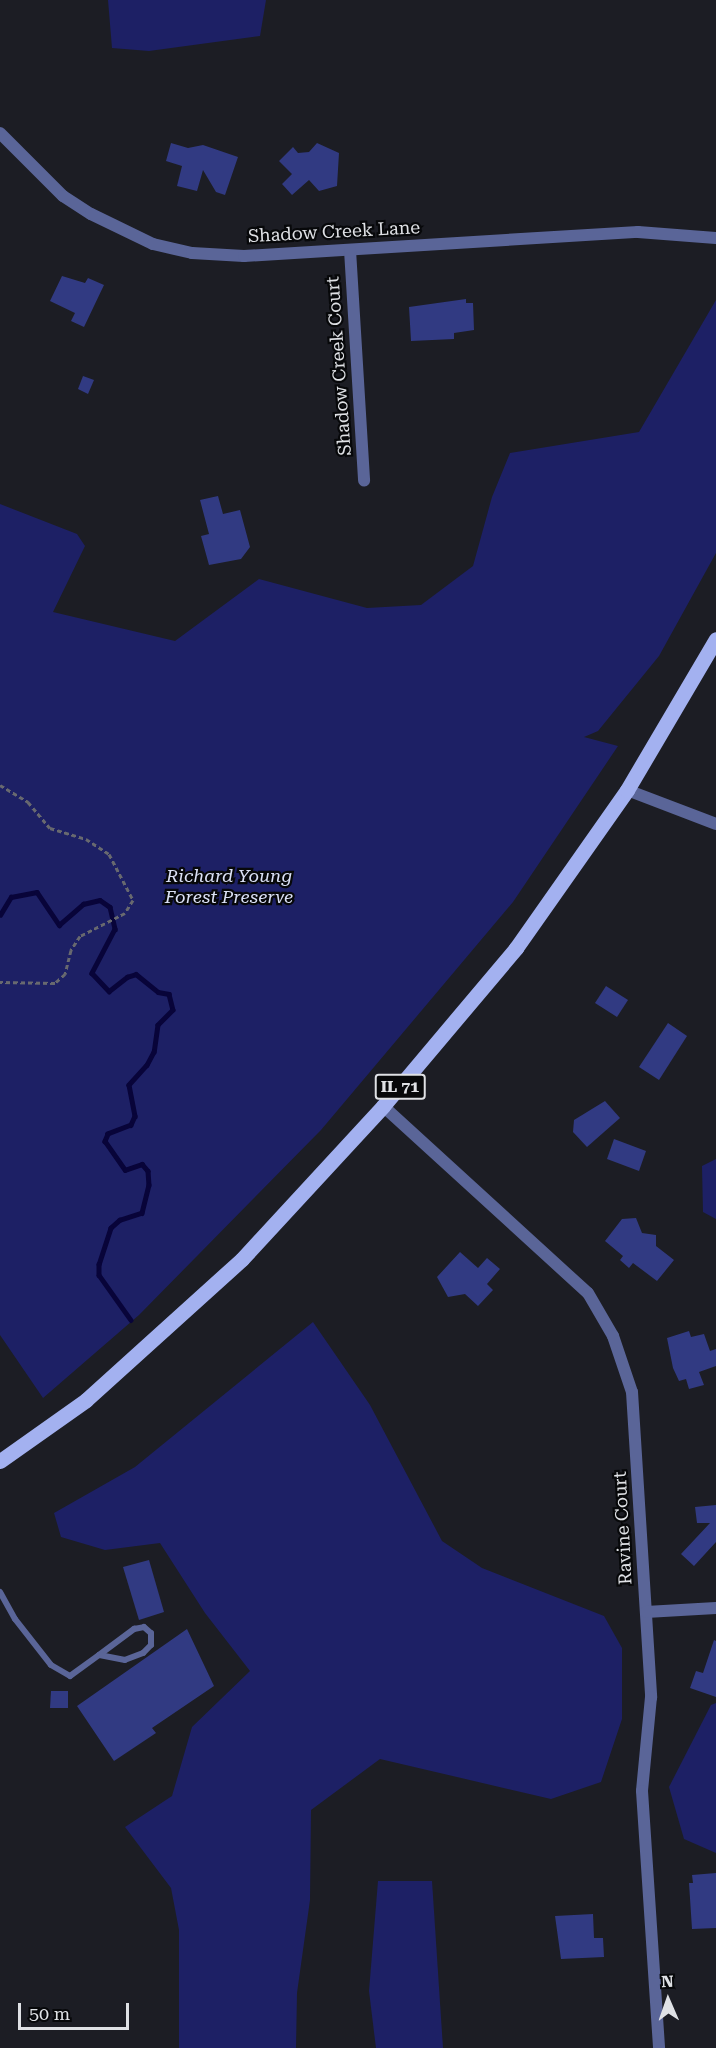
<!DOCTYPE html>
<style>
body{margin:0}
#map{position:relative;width:716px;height:2048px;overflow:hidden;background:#1c1d24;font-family:"Roboto Serif",serif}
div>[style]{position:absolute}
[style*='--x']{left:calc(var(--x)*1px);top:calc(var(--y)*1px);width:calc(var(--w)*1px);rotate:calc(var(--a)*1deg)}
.green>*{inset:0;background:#1d2065}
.stream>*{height:4.5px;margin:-2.25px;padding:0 2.25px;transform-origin:2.25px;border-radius:2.25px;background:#080439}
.building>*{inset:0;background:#313a82}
.path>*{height:3px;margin-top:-1.5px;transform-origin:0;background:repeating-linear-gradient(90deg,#68696f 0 4.5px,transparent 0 7.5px)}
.lane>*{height:6px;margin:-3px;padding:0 3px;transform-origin:3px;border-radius:3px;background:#5a6598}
.street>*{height:12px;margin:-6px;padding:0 6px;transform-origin:6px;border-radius:6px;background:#5a6598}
.primary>*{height:15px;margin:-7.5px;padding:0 7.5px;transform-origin:7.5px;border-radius:7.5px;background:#a3b1f0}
span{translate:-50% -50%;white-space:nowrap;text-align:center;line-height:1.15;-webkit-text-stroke:4.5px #07080a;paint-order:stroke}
.shield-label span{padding:2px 4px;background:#07080a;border:2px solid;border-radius:4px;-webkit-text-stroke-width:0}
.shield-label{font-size:16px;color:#dfe1e5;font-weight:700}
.street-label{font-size:18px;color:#dfe1e5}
.park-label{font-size:18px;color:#dbe1f6;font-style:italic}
.north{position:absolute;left:638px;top:1970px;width:60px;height:60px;-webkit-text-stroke:4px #07080a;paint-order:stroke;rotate:358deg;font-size:16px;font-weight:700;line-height:24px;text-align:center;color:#dfe1e5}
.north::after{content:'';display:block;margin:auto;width:21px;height:27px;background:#dfe1e5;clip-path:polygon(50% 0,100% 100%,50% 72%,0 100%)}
.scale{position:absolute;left:18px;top:2003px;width:111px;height:27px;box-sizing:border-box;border:3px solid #dfe1e5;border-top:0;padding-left:8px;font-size:18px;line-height:21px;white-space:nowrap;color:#dfe1e5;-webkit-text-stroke:4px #07080a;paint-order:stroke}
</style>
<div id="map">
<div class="green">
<i style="clip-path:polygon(108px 0,266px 0,260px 36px,149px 51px,112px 48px)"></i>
<i style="clip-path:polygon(716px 300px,716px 553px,659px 656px,598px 731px,584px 737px,618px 746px,513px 902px,321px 1130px,139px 1315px,43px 1398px,0 1335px,0 504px,77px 534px,85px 546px,53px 612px,175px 641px,259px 579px,367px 608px,421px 605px,473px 566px,492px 497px,510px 453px,639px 432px)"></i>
<i style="clip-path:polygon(716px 1159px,716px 1219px,703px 1212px,702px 1166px)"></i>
<i style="clip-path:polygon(313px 1322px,370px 1405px,442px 1541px,482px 1568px,604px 1616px,622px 1648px,622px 1719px,601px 1782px,551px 1799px,380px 1759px,311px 1810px,310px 1900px,297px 1993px,296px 2048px,179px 2048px,179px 1930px,171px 1888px,125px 1827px,172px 1796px,192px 1727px,250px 1671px,205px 1613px,160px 1543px,105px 1550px,61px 1537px,54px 1513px,135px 1467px)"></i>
<i style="clip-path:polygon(716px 1703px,716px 1853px,684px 1839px,669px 1787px,711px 1705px)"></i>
<i style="clip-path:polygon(378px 1881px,432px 1881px,443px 2048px,376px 2048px,369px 1991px)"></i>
</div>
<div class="stream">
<i style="--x:0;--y:915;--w:21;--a:-59"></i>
<i style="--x:11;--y:897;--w:26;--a:-11"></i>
<i style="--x:37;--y:892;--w:40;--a:56"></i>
<i style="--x:59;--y:925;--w:32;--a:-41"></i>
<i style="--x:83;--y:904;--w:17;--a:-13"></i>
<i style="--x:100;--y:900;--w:12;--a:35"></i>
<i style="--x:110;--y:907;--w:23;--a:77"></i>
<i style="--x:115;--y:929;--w:50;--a:117.6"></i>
<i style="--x:92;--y:973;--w:25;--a:47"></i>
<i style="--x:109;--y:991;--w:23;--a:-38"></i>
<i style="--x:127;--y:977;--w:9;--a:-18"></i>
<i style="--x:136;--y:974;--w:28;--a:39"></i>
<i style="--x:158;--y:992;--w:11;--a:10"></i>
<i style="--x:169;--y:994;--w:16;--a:76"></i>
<i style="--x:173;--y:1010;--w:21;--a:135"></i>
<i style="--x:158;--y:1025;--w:27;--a:98"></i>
<i style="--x:154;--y:1052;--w:15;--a:118"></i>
<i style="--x:147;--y:1065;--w:27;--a:132"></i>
<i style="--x:129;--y:1085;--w:32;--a:79"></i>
<i style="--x:135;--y:1116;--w:10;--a:114"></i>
<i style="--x:131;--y:1125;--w:25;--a:159"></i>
<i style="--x:108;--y:1134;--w:8;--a:113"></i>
<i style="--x:105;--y:1141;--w:35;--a:55"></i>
<i style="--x:125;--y:1170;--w:18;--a:-19"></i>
<i style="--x:142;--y:1164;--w:9;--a:49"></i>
<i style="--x:148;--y:1171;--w:14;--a:86"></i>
<i style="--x:149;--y:1185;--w:29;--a:104"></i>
<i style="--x:142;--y:1213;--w:23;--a:162"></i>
<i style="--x:120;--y:1220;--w:12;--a:138"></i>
<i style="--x:111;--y:1228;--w:38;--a:108"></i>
<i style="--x:99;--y:1264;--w:11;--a:90"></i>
<i style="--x:99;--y:1275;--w:55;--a:54.6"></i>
</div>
<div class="building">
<i style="clip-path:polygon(171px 143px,188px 148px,203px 145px,238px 157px,225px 195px,216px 192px,203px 170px,197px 191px,177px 186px,182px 166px,166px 161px)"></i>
<i style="clip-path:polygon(317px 143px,339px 153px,337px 186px,319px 191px,309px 180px,292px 195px,282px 184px,292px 174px,279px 161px,293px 147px,298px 153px,309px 152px)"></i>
<i style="clip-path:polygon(62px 276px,85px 283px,88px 278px,104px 285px,84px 327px,71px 321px,75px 313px,50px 301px)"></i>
<i style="clip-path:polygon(466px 299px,466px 303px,473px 303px,474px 330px,454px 333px,454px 339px,411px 341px,409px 307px)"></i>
<i style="clip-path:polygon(83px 376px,94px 380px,88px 394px,78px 389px)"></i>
<i style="clip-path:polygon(218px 496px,223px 514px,240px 510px,250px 547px,241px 559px,209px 565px,201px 536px,209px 534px,200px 500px)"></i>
<i style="clip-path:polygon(606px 986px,628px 1000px,617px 1017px,595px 1003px)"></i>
<i style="clip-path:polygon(668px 1023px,687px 1036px,659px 1080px,639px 1067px)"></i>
<i style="clip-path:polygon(605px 1101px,620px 1118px,587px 1147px,573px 1132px,574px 1120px)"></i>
<i style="clip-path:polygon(614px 1139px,646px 1151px,639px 1171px,607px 1159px)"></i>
<i style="clip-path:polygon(636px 1218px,642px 1233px,656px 1235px,656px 1246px,674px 1260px,657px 1281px,633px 1263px,629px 1268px,620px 1260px,623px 1256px,605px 1241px,622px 1219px)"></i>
<i style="clip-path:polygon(460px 1252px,478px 1268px,487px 1258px,500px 1269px,487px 1284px,493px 1290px,478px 1306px,465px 1294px,448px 1297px,437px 1277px)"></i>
<i style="clip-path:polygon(689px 1331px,691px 1337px,704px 1334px,710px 1351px,716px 1349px,716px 1366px,699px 1372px,704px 1385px,689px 1389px,686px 1379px,679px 1381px,673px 1368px,667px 1338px)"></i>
<i style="clip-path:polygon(716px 1505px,716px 1542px,694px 1566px,681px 1554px,710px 1523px,697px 1523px,695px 1507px)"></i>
<i style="clip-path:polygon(149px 1560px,164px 1612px,139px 1620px,123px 1567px)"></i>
<i style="clip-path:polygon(187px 1629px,214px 1686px,152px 1728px,156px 1733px,114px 1761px,77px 1706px)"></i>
<i style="clip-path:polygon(714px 1640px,716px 1641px,716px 1697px,690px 1688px,696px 1671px,703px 1673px)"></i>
<i style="clip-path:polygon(51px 1691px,68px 1691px,68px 1708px,50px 1708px)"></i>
<i style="clip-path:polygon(716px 1873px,716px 1928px,692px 1929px,689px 1883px,693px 1883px,692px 1875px)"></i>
<i style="clip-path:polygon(593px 1914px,594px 1938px,603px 1938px,604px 1957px,561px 1959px,555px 1916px)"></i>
</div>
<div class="path">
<i style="--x:0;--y:785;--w:33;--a:31"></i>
<i style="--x:28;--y:802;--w:34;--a:50"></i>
<i style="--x:50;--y:828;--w:38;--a:17"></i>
<i style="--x:86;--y:839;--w:27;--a:33"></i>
<i style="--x:109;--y:854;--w:52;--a:62.4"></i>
<i style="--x:133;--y:900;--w:15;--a:122"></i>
<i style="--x:125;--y:913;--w:51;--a:152.9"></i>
<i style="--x:80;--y:936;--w:17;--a:123"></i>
<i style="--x:71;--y:950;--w:25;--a:104"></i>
<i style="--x:65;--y:974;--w:13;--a:138"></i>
<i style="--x:55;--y:983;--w:55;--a:-179"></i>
</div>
<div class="lane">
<i style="--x:0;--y:1592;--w:31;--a:61"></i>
<i style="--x:15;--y:1619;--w:58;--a:52"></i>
<i style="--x:51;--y:1665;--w:22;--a:30"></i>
<i style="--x:70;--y:1676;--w:36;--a:-36"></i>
<i style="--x:99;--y:1655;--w:44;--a:-36.6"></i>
<i style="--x:134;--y:1629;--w:10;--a:-11"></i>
<i style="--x:144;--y:1627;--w:9;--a:41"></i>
<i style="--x:151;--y:1633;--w:12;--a:90"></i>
<i style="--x:151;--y:1645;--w:11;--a:135"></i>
<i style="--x:143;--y:1653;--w:19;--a:159"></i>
<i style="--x:125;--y:1660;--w:26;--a:-169"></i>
</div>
<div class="street">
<i style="--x:0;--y:133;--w:89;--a:45"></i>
<i style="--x:63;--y:196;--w:33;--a:33"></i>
<i style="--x:91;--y:214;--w:69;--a:25.8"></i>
<i style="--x:153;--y:244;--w:40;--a:13"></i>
<i style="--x:192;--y:253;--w:52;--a:3.3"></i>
<i style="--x:244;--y:256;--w:395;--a:-3.5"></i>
<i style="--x:638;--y:232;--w:78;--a:4.4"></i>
<i style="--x:350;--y:250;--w:231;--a:86.5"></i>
<i style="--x:627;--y:790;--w:95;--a:20.9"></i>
<i style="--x:383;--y:1106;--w:277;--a:42.4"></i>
<i style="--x:588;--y:1293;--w:50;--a:59.8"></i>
<i style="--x:613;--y:1336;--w:59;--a:71.3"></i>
<i style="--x:632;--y:1392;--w:306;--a:86.4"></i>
<i style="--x:651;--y:1697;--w:94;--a:95.5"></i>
<i style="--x:642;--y:1791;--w:258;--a:86.2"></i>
<i style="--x:646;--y:1612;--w:70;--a:-3.3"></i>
</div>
<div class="primary">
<i style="--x:0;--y:1461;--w:105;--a:-35.3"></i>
<i style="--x:86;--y:1400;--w:210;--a:-42.1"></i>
<i style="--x:242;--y:1259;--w:208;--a:-47.3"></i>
<i style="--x:383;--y:1106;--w:207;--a:-49.9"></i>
<i style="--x:516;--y:948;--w:193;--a:-54.9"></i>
<i style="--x:627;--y:790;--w:175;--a:-59.5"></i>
</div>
<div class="shield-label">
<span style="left:400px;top:1087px">IL 71</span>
</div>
<div class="street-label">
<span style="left:334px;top:232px;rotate:-3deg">Shadow Creek Lane</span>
<span style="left:339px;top:366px;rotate:-94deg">Shadow Creek Court</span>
<span style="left:623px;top:1528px;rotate:-93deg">Ravine Court</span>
</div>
<div class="park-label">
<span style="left:229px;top:887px">Richard Young<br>Forest Preserve</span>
</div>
<div class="north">N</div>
<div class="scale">50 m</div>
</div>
